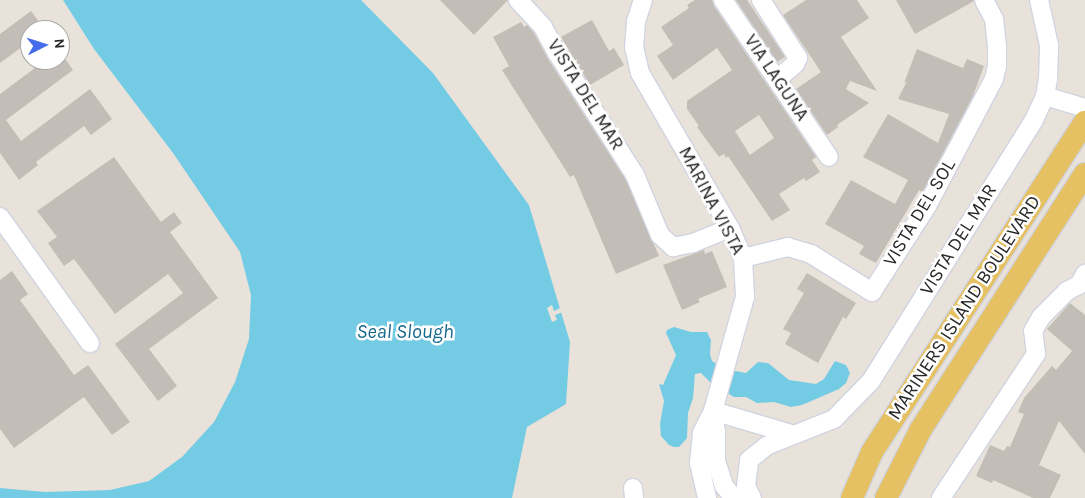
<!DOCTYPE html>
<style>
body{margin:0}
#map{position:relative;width:1085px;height:498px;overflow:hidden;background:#e9e2da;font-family:Karla,sans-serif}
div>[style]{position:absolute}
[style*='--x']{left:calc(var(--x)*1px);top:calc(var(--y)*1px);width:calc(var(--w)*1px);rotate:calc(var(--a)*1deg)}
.water>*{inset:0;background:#74cce4}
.pier>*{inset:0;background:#e9e2da}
.building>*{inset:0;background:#c2bdb6}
.roads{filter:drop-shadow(1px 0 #d0d4e0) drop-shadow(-1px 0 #d0d4e0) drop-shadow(0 1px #d0d4e0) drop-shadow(0 -1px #d0d4e0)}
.minor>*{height:18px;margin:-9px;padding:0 9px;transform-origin:9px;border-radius:9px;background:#fff}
.major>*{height:22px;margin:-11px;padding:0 11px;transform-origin:11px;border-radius:11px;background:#e5c164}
span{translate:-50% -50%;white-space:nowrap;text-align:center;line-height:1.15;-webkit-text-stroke:5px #fff;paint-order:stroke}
.street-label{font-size:19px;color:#282828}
.water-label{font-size:20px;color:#176a8d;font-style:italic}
.north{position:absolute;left:20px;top:20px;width:50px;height:50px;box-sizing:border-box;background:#fff;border:1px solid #a9a9a9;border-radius:50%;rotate:85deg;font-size:14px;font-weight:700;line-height:20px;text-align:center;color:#282828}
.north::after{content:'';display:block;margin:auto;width:18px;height:22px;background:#466ceb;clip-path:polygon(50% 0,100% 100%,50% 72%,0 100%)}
</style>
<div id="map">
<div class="water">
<i style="clip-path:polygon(63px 0,361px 0,433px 73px,529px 205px,570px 342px,566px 404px,527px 427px,512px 498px,0 498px,0 488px,45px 492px,110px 490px,149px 481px,182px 457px,214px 422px,235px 382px,249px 339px,251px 295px,240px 252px,173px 153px,94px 49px)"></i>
<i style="clip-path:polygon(674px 327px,691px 332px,707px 332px,711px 340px,710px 354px,712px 361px,725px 369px,746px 373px,758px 362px,768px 363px,789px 380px,816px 384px,824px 379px,835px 361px,846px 365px,850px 373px,846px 383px,839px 389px,802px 405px,791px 407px,774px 402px,757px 403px,746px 397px,734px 397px,711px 383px,701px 373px,695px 374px,693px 398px,688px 413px,687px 438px,679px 447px,674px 447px,669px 445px,661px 436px,660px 424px,664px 401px,659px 384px,663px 385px,676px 355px,666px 333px,667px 330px)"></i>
</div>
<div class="pier">
<i style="clip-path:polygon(552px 305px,554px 311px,562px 307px,563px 312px,555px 315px,557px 320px,552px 322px,547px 308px)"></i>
</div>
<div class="building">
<i style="clip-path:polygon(440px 0,508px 0,474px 35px)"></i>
<i style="clip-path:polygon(evenodd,695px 0,712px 0,714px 6px,816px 157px,812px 160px,820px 172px,806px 181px,804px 178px,779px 194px,790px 210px,772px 221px,728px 156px,726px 158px,724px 154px,719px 157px,697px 127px,699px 126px,687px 109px,687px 101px,732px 70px,717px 48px,673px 80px,657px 56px,673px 45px,661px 27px,689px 8px,687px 5px,695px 0,759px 115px,774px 138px,750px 155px,735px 131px,759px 115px)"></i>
<i style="clip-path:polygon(736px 0,747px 0,785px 57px,777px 62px)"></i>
<i style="clip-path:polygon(806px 0,857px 0,869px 18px,841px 37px,877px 91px,850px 81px,846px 89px,869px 103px,837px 125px,838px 127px,827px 135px,796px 89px,821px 72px,783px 15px)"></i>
<i style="clip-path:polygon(896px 0,973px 0,974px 1px,915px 34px)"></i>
<i style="clip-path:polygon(31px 11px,45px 30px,30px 30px,30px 41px,0 63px,0 34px)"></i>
<i style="clip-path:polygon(592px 20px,609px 51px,614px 48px,624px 65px,590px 85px,561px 37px)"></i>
<i style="clip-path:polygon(521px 22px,524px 27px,527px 25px,534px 33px,548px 59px,626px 180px,659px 256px,616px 274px,574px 175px,570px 177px,502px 70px,509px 66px,493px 37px)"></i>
<i style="clip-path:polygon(917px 49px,963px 68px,967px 59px,984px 66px,973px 96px,925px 187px,922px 192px,919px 190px,876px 263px,859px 254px,864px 246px,825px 224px,851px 180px,895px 204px,908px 180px,863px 157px,888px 114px,938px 143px,949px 114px,898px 99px,907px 81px,904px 83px)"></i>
<i style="clip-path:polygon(35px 60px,66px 60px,73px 70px,6px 120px,21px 141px,90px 89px,112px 119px,91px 135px,84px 126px,36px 162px,38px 165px,19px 180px,0 153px,0 94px,39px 65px)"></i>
<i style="clip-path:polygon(114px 157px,161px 222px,174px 212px,182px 223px,170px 232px,218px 298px,149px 349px,177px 386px,158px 401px,115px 344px,183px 293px,168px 274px,115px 314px,74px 259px,64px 266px,48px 243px,57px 237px,37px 211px)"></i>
<i style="clip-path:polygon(704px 250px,705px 254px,712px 251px,727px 287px,698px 299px,700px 302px,682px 310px,663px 265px)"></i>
<i style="clip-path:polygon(12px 271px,28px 294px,20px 300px,74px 375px,88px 365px,130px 422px,112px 435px,84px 397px,14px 448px,0 429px,0 280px)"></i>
<i style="clip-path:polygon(807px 273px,856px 303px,846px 319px,843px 317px,818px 363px,785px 344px,791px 333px,783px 329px,804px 293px,797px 289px)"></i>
<i style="clip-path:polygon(1070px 303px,1085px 315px,1085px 454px,1059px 421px,1039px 465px,1061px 475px,1050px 498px,1033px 498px,993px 480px,992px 483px,976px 476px,990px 445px,1004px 451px,1007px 446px,1010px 447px,1024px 414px,1018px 412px,1024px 398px,1052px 366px,1056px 370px,1072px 351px,1047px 329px)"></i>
</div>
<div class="roads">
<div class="minor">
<i style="--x:518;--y:0;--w:37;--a:47"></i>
<i style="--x:543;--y:27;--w:30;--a:62"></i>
<i style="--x:557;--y:53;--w:145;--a:57.4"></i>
<i style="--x:635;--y:175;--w:65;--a:67.4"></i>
<i style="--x:660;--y:235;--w:18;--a:43"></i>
<i style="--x:673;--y:247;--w:20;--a:-11"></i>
<i style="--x:693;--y:243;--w:40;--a:-22"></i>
<i style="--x:643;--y:0;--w:22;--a:108"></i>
<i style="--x:636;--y:21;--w:26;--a:94"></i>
<i style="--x:634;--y:47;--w:27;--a:77"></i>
<i style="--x:640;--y:73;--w:179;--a:59.9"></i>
<i style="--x:730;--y:228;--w:33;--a:67"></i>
<i style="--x:743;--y:258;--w:39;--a:87"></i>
<i style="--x:745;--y:297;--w:118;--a:105.7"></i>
<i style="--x:713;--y:411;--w:25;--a:117"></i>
<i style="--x:702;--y:433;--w:30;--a:96"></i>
<i style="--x:699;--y:463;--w:36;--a:77"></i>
<i style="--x:723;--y:0;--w:189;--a:56"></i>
<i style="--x:761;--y:0;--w:69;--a:57.5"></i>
<i style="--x:798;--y:58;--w:7;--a:117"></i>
<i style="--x:795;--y:64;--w:23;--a:140"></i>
<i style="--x:1045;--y:96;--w:42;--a:16.7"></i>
<i style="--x:0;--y:217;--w:155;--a:54.5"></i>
<i style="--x:743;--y:258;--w:46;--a:-13.7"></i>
<i style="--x:788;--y:247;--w:24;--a:17"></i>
<i style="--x:811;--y:254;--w:72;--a:31.9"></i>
<i style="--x:872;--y:292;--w:102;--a:-57.4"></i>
<i style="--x:927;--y:206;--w:144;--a:-62.2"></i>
<i style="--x:994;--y:79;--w:13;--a:-77"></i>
<i style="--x:997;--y:66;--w:19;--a:-90"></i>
<i style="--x:997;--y:47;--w:28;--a:-96"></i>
<i style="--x:994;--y:19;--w:21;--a:-118"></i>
<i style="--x:713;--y:411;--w:21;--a:82"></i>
<i style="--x:716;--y:432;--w:29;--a:90"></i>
<i style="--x:716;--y:461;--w:26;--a:72"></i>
<i style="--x:724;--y:486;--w:16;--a:50"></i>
<i style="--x:713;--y:411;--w:81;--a:16.4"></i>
<i style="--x:633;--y:488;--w:10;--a:84"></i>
<i style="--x:752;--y:498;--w:13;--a:-117"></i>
<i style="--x:746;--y:486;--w:26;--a:-83"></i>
<i style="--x:749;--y:460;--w:22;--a:-39"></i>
<i style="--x:766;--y:446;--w:73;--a:-21.7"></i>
<i style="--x:834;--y:419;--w:53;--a:-45.8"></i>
<i style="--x:871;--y:381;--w:305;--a:-58"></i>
<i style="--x:1033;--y:122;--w:29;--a:-65"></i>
<i style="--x:1045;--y:96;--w:17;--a:-80"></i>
<i style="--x:1048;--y:79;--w:34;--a:-88"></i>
<i style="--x:1049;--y:45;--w:46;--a:-102.5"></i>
<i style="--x:941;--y:498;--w:173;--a:-56.6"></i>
<i style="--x:1036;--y:354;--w:23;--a:-97"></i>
<i style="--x:1033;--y:331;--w:16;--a:-60"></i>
<i style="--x:1041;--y:317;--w:37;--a:-45"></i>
<i style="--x:1067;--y:291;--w:13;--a:-27"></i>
<i style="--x:1079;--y:285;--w:13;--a:-61"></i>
</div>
<div class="major">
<i style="--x:852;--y:498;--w:50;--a:-66.5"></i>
<i style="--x:872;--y:452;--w:393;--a:-57.2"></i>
<i style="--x:886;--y:498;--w:77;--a:-63.1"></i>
<i style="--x:921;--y:429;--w:303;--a:-57.3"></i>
</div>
</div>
<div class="street-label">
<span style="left:776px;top:78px;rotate:56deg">VIA LAGUNA</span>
<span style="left:585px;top:95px;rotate:58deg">VISTA DEL MAR</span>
<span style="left:711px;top:201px;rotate:62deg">MARINA VISTA</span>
<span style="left:920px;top:213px;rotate:-59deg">VISTA DEL SOL</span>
<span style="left:959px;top:240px;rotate:-58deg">VISTA DEL MAR</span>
<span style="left:965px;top:308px;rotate:-57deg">MARINERS ISLAND BOULEVARD</span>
</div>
<div class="water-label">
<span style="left:405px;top:331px">Seal Slough</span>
</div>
<div class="north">N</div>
</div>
